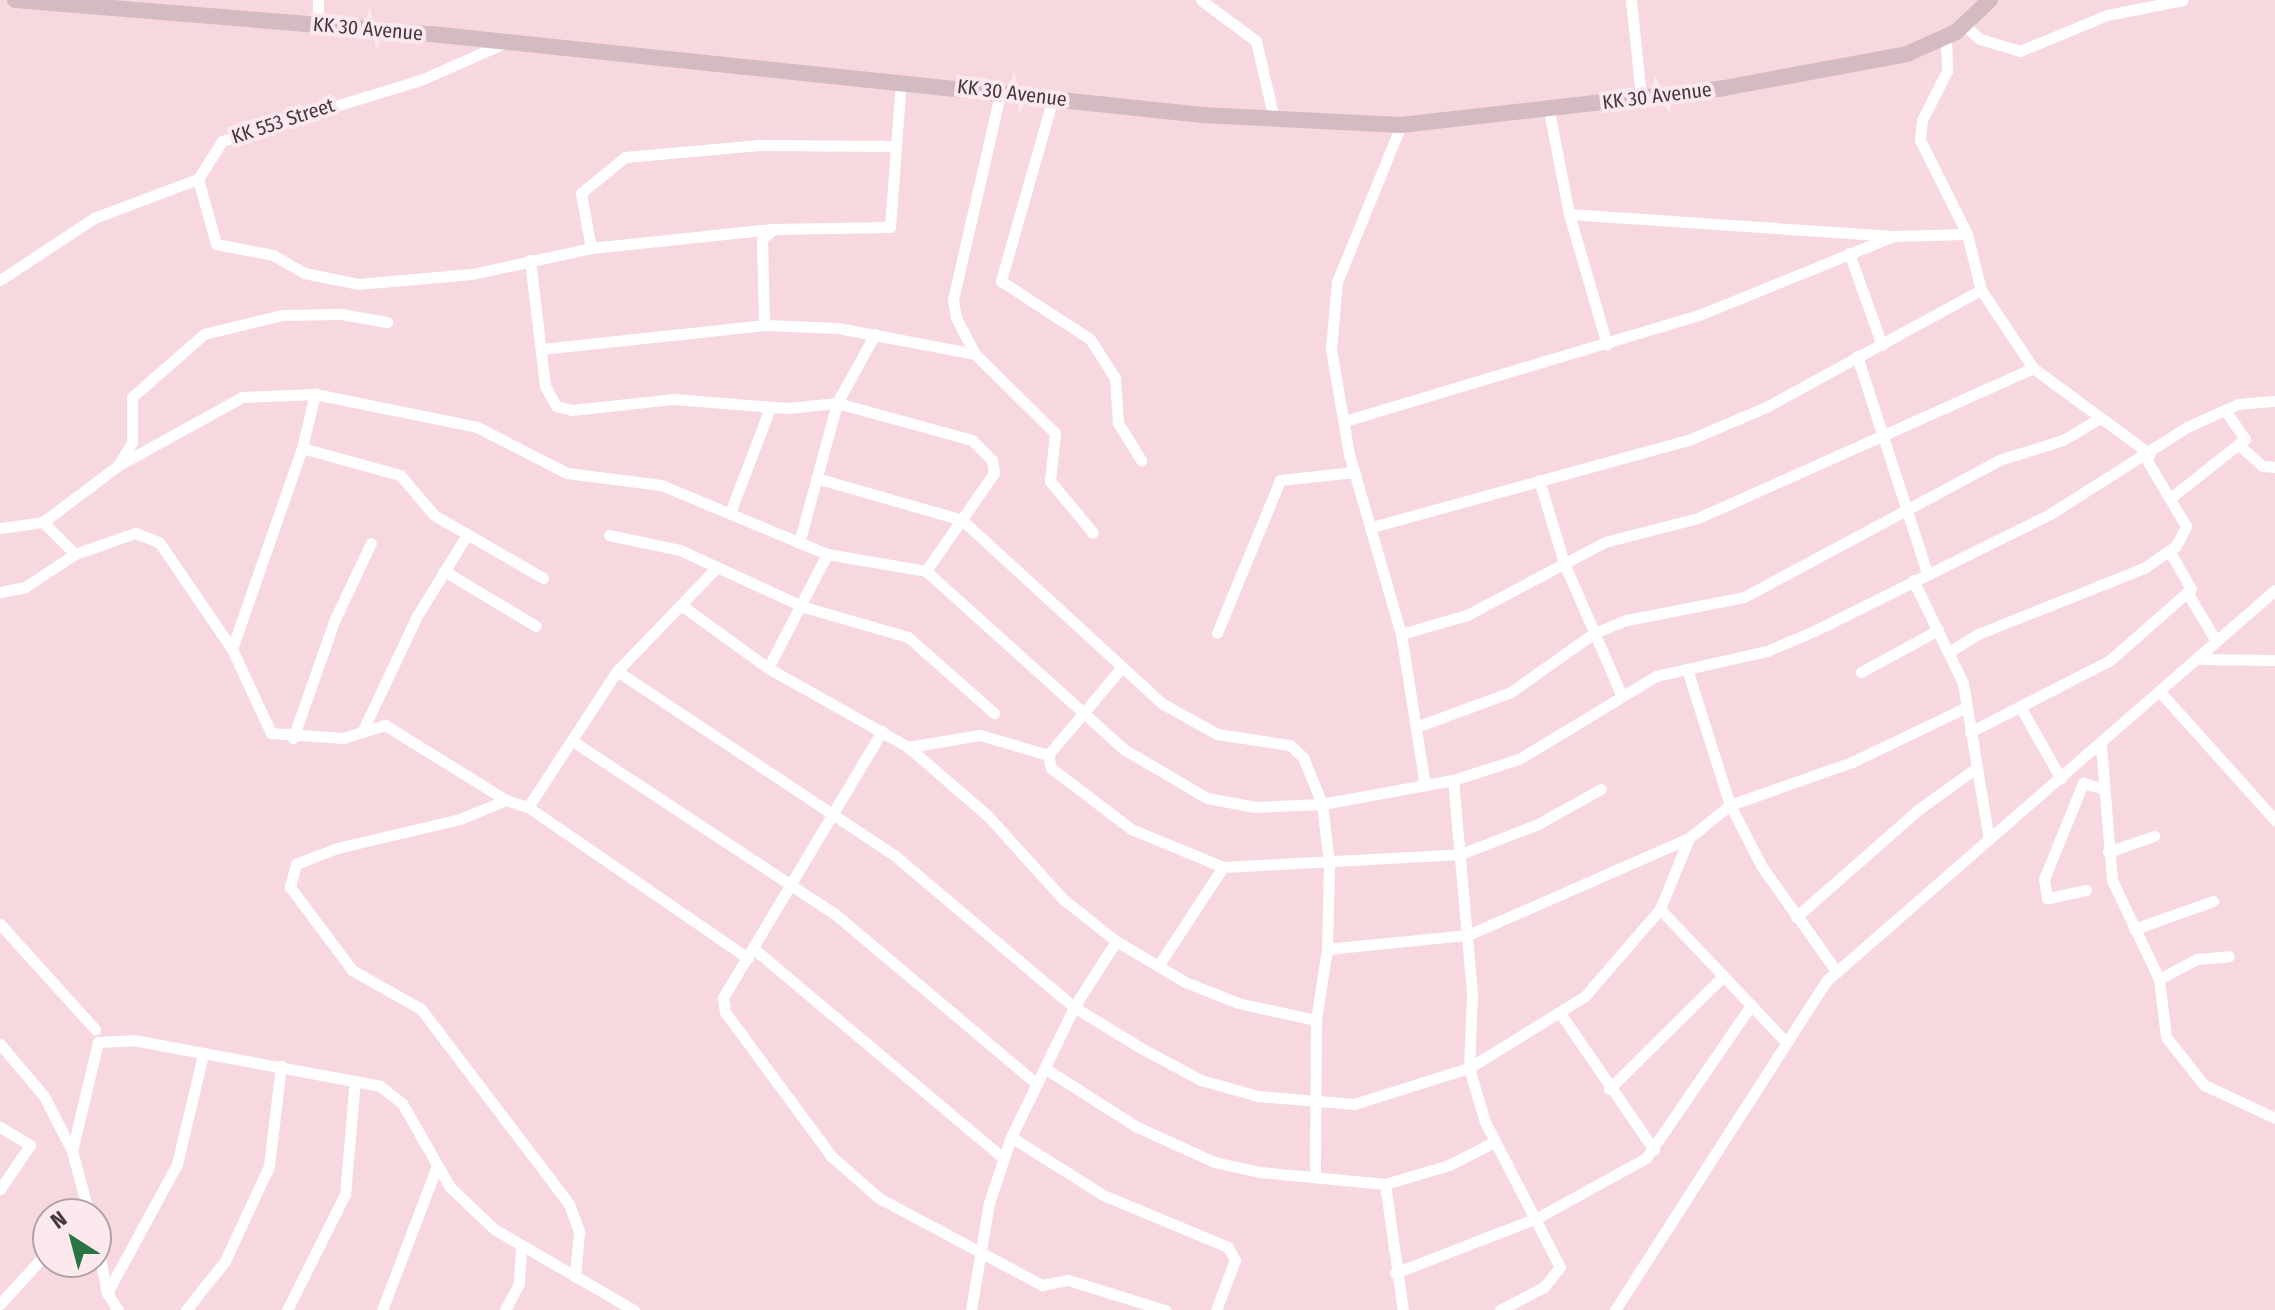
<!DOCTYPE html>
<style>
body{margin:0}
#map{position:relative;width:2275px;height:1310px;overflow:hidden;background:#f8d8df;font-family:"Fira Sans Condensed",sans-serif}
div>[style]{position:absolute}
[style*='--x']{left:calc(var(--x)*1px);top:calc(var(--y)*1px);width:calc(var(--w)*1px);rotate:calc(var(--a)*1deg)}
.minor>*{height:11px;margin:-5.5px;padding:0 5.5px;transform-origin:5.5px;border-radius:5.5px;background:#fff}
.secondary>*{height:16px;margin:-8px;padding:0 8px;transform-origin:8px;border-radius:8px;background:#d4bbc1}
span{translate:-50% -50%;white-space:nowrap;text-align:center;line-height:1.15;-webkit-text-stroke:8px #fce9ed;paint-order:stroke}
.street-label{font-size:20px;color:#45383b}
.north{position:absolute;left:32px;top:1198px;width:80px;height:80px;box-sizing:border-box;background:#fce9ed;border:2px solid #b3a2a6;border-radius:50%;rotate:324deg;font-size:22px;font-weight:700;line-height:32px;text-align:center;color:#45383b}
.north::after{content:'';display:block;margin:auto;width:28px;height:36px;background:#297443;clip-path:polygon(50% 0,100% 100%,50% 72%,0 100%)}
</style>
<div id="map">
<div class="minor">
<i style="--x:1201;--y:0;--w:69;--a:36.7"></i>
<i style="--x:1256;--y:41;--w:80;--a:77"></i>
<i style="--x:1631;--y:0;--w:97;--a:84.1"></i>
<i style="--x:318;--y:25;--w:25;--a:-90"></i>
<i style="--x:1965;--y:26;--w:20;--a:41"></i>
<i style="--x:1980;--y:39;--w:42;--a:16.7"></i>
<i style="--x:2020;--y:51;--w:94;--a:-22.5"></i>
<i style="--x:2107;--y:15;--w:77;--a:-11.2"></i>
<i style="--x:1946;--y:38;--w:33;--a:88"></i>
<i style="--x:1947;--y:71;--w:55;--a:117"></i>
<i style="--x:1922;--y:120;--w:20;--a:96"></i>
<i style="--x:1920;--y:140;--w:105;--a:63.4"></i>
<i style="--x:1967;--y:234;--w:58;--a:76"></i>
<i style="--x:1981;--y:290;--w:94;--a:56.3"></i>
<i style="--x:2033;--y:368;--w:145;--a:36.3"></i>
<i style="--x:1001;--y:90;--w:214;--a:102.9"></i>
<i style="--x:953;--y:299;--w:19;--a:81"></i>
<i style="--x:956;--y:318;--w:41;--a:62.2"></i>
<i style="--x:975;--y:354;--w:112;--a:44.6"></i>
<i style="--x:1055;--y:433;--w:48;--a:95.9"></i>
<i style="--x:1050;--y:481;--w:67;--a:50.4"></i>
<i style="--x:1053;--y:98;--w:190;--a:105.9"></i>
<i style="--x:1001;--y:281;--w:106;--a:33.1"></i>
<i style="--x:1090;--y:339;--w:46;--a:57.3"></i>
<i style="--x:1115;--y:378;--w:45;--a:86.2"></i>
<i style="--x:1118;--y:423;--w:44;--a:58.1"></i>
<i style="--x:1549;--y:111;--w:105;--a:79"></i>
<i style="--x:1569;--y:214;--w:136;--a:73.8"></i>
<i style="--x:1401;--y:125;--w:170;--a:112.2"></i>
<i style="--x:1337;--y:282;--w:67;--a:95.1"></i>
<i style="--x:1331;--y:349;--w:107;--a:80.3"></i>
<i style="--x:1349;--y:454;--w:187;--a:73.9"></i>
<i style="--x:1401;--y:634;--w:153;--a:81"></i>
<i style="--x:198;--y:179;--w:67;--a:74.5"></i>
<i style="--x:216;--y:244;--w:58;--a:10.9"></i>
<i style="--x:273;--y:255;--w:36;--a:30"></i>
<i style="--x:304;--y:273;--w:55;--a:11.5"></i>
<i style="--x:358;--y:284;--w:114;--a:-5"></i>
<i style="--x:472;--y:274;--w:122;--a:-12.3"></i>
<i style="--x:591;--y:248;--w:183;--a:-6"></i>
<i style="--x:773;--y:229;--w:117;--a:-1"></i>
<i style="--x:890;--y:227;--w:145;--a:-85.7"></i>
<i style="--x:1569;--y:214;--w:321;--a:3.9"></i>
<i style="--x:591;--y:248;--w:56;--a:-100.3"></i>
<i style="--x:581;--y:193;--w:57;--a:-39.3"></i>
<i style="--x:625;--y:157;--w:135;--a:-5.1"></i>
<i style="--x:759;--y:145;--w:133;--a:0.4"></i>
<i style="--x:1849;--y:253;--w:98;--a:70.3"></i>
<i style="--x:530;--y:260;--w:127;--a:83.2"></i>
<i style="--x:545;--y:386;--w:23;--a:61"></i>
<i style="--x:556;--y:406;--w:16;--a:14"></i>
<i style="--x:572;--y:410;--w:103;--a:-6.2"></i>
<i style="--x:674;--y:399;--w:113;--a:4.6"></i>
<i style="--x:787;--y:408;--w:50;--a:-5.7"></i>
<i style="--x:837;--y:403;--w:140;--a:15.3"></i>
<i style="--x:972;--y:440;--w:28;--a:45"></i>
<i style="--x:992;--y:460;--w:13;--a:81"></i>
<i style="--x:994;--y:473;--w:119;--a:124.8"></i>
<i style="--x:0;--y:280;--w:113;--a:-33.4"></i>
<i style="--x:94;--y:218;--w:111;--a:-20.6"></i>
<i style="--x:198;--y:179;--w:45;--a:-57.7"></i>
<i style="--x:222;--y:141;--w:210;--a:-17.1"></i>
<i style="--x:423;--y:79;--w:86;--a:-23.9"></i>
<i style="--x:764;--y:325;--w:86;--a:-91.3"></i>
<i style="--x:762;--y:239;--w:13;--a:-42"></i>
<i style="--x:541;--y:349;--w:224;--a:-6.1"></i>
<i style="--x:764;--y:325;--w:74;--a:2.3"></i>
<i style="--x:838;--y:328;--w:139;--a:10.7"></i>
<i style="--x:1857;--y:356;--w:228;--a:72.1"></i>
<i style="--x:1345;--y:421;--w:370;--a:-16.7"></i>
<i style="--x:1699;--y:315;--w:210;--a:-22.1"></i>
<i style="--x:1894;--y:236;--w:73;--a:-1.6"></i>
<i style="--x:2239;--y:445;--w:31;--a:42"></i>
<i style="--x:2262;--y:466;--w:13;--a:4"></i>
<i style="--x:302;--y:448;--w:102;--a:15.4"></i>
<i style="--x:400;--y:475;--w:52;--a:49.6"></i>
<i style="--x:434;--y:515;--w:126;--a:30"></i>
<i style="--x:119;--y:464;--w:26;--a:-59"></i>
<i style="--x:132;--y:442;--w:45;--a:-90"></i>
<i style="--x:132;--y:397;--w:96;--a:-41.2"></i>
<i style="--x:204;--y:334;--w:80;--a:-13.7"></i>
<i style="--x:282;--y:315;--w:59;--a:-1"></i>
<i style="--x:341;--y:314;--w:47;--a:9.9"></i>
<i style="--x:816;--y:478;--w:152;--a:16"></i>
<i style="--x:962;--y:520;--w:273;--a:42.5"></i>
<i style="--x:1163;--y:704;--w:62;--a:29.1"></i>
<i style="--x:1217;--y:734;--w:74;--a:8.6"></i>
<i style="--x:1290;--y:745;--w:18;--a:43"></i>
<i style="--x:1303;--y:757;--w:51;--a:68"></i>
<i style="--x:1322;--y:804;--w:60;--a:83.3"></i>
<i style="--x:1329;--y:864;--w:85;--a:91.3"></i>
<i style="--x:1327;--y:949;--w:72;--a:98.8"></i>
<i style="--x:1316;--y:1020;--w:153;--a:90.4"></i>
<i style="--x:1539;--y:480;--w:87;--a:73.2"></i>
<i style="--x:1564;--y:563;--w:143;--a:66.5"></i>
<i style="--x:2173;--y:496;--w:92;--a:-38.4"></i>
<i style="--x:2245;--y:439;--w:35;--a:-125"></i>
<i style="--x:731;--y:510;--w:109;--a:-69.1"></i>
<i style="--x:43;--y:522;--w:45;--a:45"></i>
<i style="--x:75;--y:554;--w:64;--a:-19.3"></i>
<i style="--x:135;--y:533;--w:26;--a:21"></i>
<i style="--x:159;--y:542;--w:130;--a:55.7"></i>
<i style="--x:232;--y:649;--w:93;--a:65.1"></i>
<i style="--x:271;--y:733;--w:72;--a:4"></i>
<i style="--x:343;--y:738;--w:44;--a:-17.2"></i>
<i style="--x:385;--y:725;--w:142;--a:31.8"></i>
<i style="--x:506;--y:800;--w:23;--a:18"></i>
<i style="--x:528;--y:807;--w:267;--a:34.5"></i>
<i style="--x:1372;--y:527;--w:331;--a:-15.4"></i>
<i style="--x:1691;--y:439;--w:82;--a:-23.1"></i>
<i style="--x:1766;--y:407;--w:245;--a:-28.6"></i>
<i style="--x:0;--y:528;--w:43;--a:-7.9"></i>
<i style="--x:43;--y:522;--w:95;--a:-36.9"></i>
<i style="--x:119;--y:465;--w:141;--a:-28.9"></i>
<i style="--x:242;--y:397;--w:73;--a:-2.4"></i>
<i style="--x:315;--y:394;--w:165;--a:11.5"></i>
<i style="--x:477;--y:427;--w:101;--a:27.1"></i>
<i style="--x:567;--y:473;--w:95;--a:7.3"></i>
<i style="--x:661;--y:485;--w:180;--a:22.6"></i>
<i style="--x:827;--y:554;--w:100;--a:9.7"></i>
<i style="--x:926;--y:571;--w:268;--a:42"></i>
<i style="--x:1125;--y:750;--w:95;--a:30.3"></i>
<i style="--x:1207;--y:798;--w:49;--a:10.6"></i>
<i style="--x:1255;--y:807;--w:67;--a:-2.6"></i>
<i style="--x:1322;--y:804;--w:133;--a:-10.4"></i>
<i style="--x:1453;--y:780;--w:69;--a:-17.7"></i>
<i style="--x:1519;--y:759;--w:160;--a:-31.2"></i>
<i style="--x:1656;--y:676;--w:114;--a:-12.7"></i>
<i style="--x:1767;--y:651;--w:51;--a:-23.1"></i>
<i style="--x:1814;--y:631;--w:263;--a:-26.4"></i>
<i style="--x:2050;--y:514;--w:162;--a:-32.4"></i>
<i style="--x:2187;--y:427;--w:56;--a:-24.3"></i>
<i style="--x:2238;--y:404;--w:37;--a:-5"></i>
<i style="--x:609;--y:535;--w:73;--a:11.9"></i>
<i style="--x:680;--y:550;--w:136;--a:24.7"></i>
<i style="--x:804;--y:607;--w:108;--a:16.1"></i>
<i style="--x:908;--y:637;--w:115;--a:41.5"></i>
<i style="--x:799;--y:543;--w:145;--a:-74.8"></i>
<i style="--x:837;--y:403;--w:79;--a:-61.2"></i>
<i style="--x:444;--y:571;--w:107;--a:30.9"></i>
<i style="--x:1913;--y:580;--w:114;--a:64.1"></i>
<i style="--x:1963;--y:683;--w:159;--a:80.6"></i>
<i style="--x:0;--y:592;--w:25;--a:-11"></i>
<i style="--x:25;--y:587;--w:60;--a:-33.4"></i>
<i style="--x:2187;--y:592;--w:51;--a:59.4"></i>
<i style="--x:681;--y:605;--w:107;--a:35.9"></i>
<i style="--x:768;--y:668;--w:161;--a:29.4"></i>
<i style="--x:908;--y:747;--w:106;--a:40.8"></i>
<i style="--x:988;--y:816;--w:112;--a:47.9"></i>
<i style="--x:1063;--y:899;--w:68;--a:38.4"></i>
<i style="--x:1116;--y:941;--w:80;--a:30.7"></i>
<i style="--x:1185;--y:982;--w:57;--a:21.6"></i>
<i style="--x:1238;--y:1003;--w:80;--a:12.3"></i>
<i style="--x:1217;--y:633;--w:165;--a:-67.6"></i>
<i style="--x:1280;--y:480;--w:75;--a:-6.1"></i>
<i style="--x:1401;--y:634;--w:69;--a:-16.1"></i>
<i style="--x:1467;--y:615;--w:156;--a:-27.9"></i>
<i style="--x:1605;--y:542;--w:96;--a:-14.5"></i>
<i style="--x:1698;--y:518;--w:367;--a:-24.1"></i>
<i style="--x:232;--y:649;--w:213;--a:-70.8"></i>
<i style="--x:302;--y:448;--w:56;--a:-76.5"></i>
<i style="--x:1949;--y:652;--w:34;--a:-32"></i>
<i style="--x:1978;--y:634;--w:179;--a:-21.7"></i>
<i style="--x:2144;--y:568;--w:39;--a:-35"></i>
<i style="--x:2176;--y:546;--w:22;--a:-63"></i>
<i style="--x:2186;--y:526;--w:80;--a:-120.7"></i>
<i style="--x:2200;--y:659;--w:75;--a:0.8"></i>
<i style="--x:1122;--y:667;--w:115;--a:130.1"></i>
<i style="--x:1048;--y:755;--w:13;--a:77"></i>
<i style="--x:1051;--y:768;--w:101;--a:37.3"></i>
<i style="--x:1131;--y:829;--w:100;--a:22.4"></i>
<i style="--x:1223;--y:867;--w:238;--a:-3.1"></i>
<i style="--x:1461;--y:854;--w:83;--a:-21.3"></i>
<i style="--x:1538;--y:824;--w:72;--a:-29.1"></i>
<i style="--x:768;--y:668;--w:128;--a:-62.6"></i>
<i style="--x:1687;--y:669;--w:143;--a:72.5"></i>
<i style="--x:1730;--y:805;--w:70;--a:62.7"></i>
<i style="--x:1762;--y:867;--w:129;--a:54.5"></i>
<i style="--x:617;--y:671;--w:333;--a:33.6"></i>
<i style="--x:894;--y:855;--w:236;--a:40.2"></i>
<i style="--x:1074;--y:1007;--w:79;--a:31.5"></i>
<i style="--x:1141;--y:1048;--w:68;--a:28.1"></i>
<i style="--x:1201;--y:1080;--w:59;--a:15.7"></i>
<i style="--x:1258;--y:1096;--w:96;--a:4.8"></i>
<i style="--x:1354;--y:1104;--w:121;--a:-17.4"></i>
<i style="--x:1469;--y:1068;--w:137;--a:-31.8"></i>
<i style="--x:1585;--y:996;--w:115;--a:-49.2"></i>
<i style="--x:1660;--y:909;--w:77;--a:-67.8"></i>
<i style="--x:1689;--y:838;--w:53;--a:-38.8"></i>
<i style="--x:1730;--y:805;--w:129;--a:-19.4"></i>
<i style="--x:1852;--y:762;--w:127;--a:-25.6"></i>
<i style="--x:1861;--y:672;--w:88;--a:-28.6"></i>
<i style="--x:2161;--y:693;--w:171;--a:48.1"></i>
<i style="--x:2021;--y:708;--w:81;--a:60.6"></i>
<i style="--x:1416;--y:727;--w:101;--a:-20.2"></i>
<i style="--x:1511;--y:692;--w:102;--a:-35.4"></i>
<i style="--x:1594;--y:633;--w:35;--a:-22"></i>
<i style="--x:1627;--y:620;--w:119;--a:-11.1"></i>
<i style="--x:1744;--y:597;--w:289;--a:-28.2"></i>
<i style="--x:1999;--y:460;--w:67;--a:-17.4"></i>
<i style="--x:2063;--y:440;--w:43;--a:-30.7"></i>
<i style="--x:363;--y:730;--w:126;--a:-64.7"></i>
<i style="--x:417;--y:616;--w:94;--a:-58.5"></i>
<i style="--x:882;--y:731;--w:311;--a:120.8"></i>
<i style="--x:723;--y:998;--w:14;--a:82"></i>
<i style="--x:725;--y:1012;--w:179;--a:53.6"></i>
<i style="--x:831;--y:1156;--w:64;--a:41.2"></i>
<i style="--x:879;--y:1198;--w:185;--a:28.1"></i>
<i style="--x:1042;--y:1285;--w:26;--a:-11"></i>
<i style="--x:1068;--y:1280;--w:102;--a:17.2"></i>
<i style="--x:1970;--y:732;--w:156;--a:-27.1"></i>
<i style="--x:2109;--y:661;--w:109;--a:-41.3"></i>
<i style="--x:2191;--y:589;--w:43;--a:-119.6"></i>
<i style="--x:293;--y:738;--w:126;--a:-70.6"></i>
<i style="--x:335;--y:619;--w:84;--a:-64.7"></i>
<i style="--x:574;--y:742;--w:313;--a:33.4"></i>
<i style="--x:835;--y:914;--w:264;--a:40.1"></i>
<i style="--x:2101;--y:746;--w:134;--a:85.3"></i>
<i style="--x:2112;--y:880;--w:110;--a:64.6"></i>
<i style="--x:2159;--y:979;--w:58;--a:83.1"></i>
<i style="--x:2166;--y:1037;--w:61;--a:51.6"></i>
<i style="--x:2204;--y:1085;--w:78;--a:24.9"></i>
<i style="--x:908;--y:747;--w:73;--a:-9.5"></i>
<i style="--x:980;--y:735;--w:71;--a:16.4"></i>
<i style="--x:1453;--y:780;--w:216;--a:84.9"></i>
<i style="--x:1472;--y:995;--w:73;--a:92.4"></i>
<i style="--x:1469;--y:1068;--w:56;--a:73.5"></i>
<i style="--x:1485;--y:1122;--w:163;--a:62.7"></i>
<i style="--x:1560;--y:1267;--w:26;--a:129"></i>
<i style="--x:1544;--y:1287;--w:50;--a:152.4"></i>
<i style="--x:506;--y:800;--w:50;--a:157.6"></i>
<i style="--x:460;--y:819;--w:126;--a:166.7"></i>
<i style="--x:337;--y:848;--w:44;--a:158.7"></i>
<i style="--x:296;--y:864;--w:24;--a:105"></i>
<i style="--x:290;--y:887;--w:104;--a:53.2"></i>
<i style="--x:352;--y:970;--w:79;--a:29.5"></i>
<i style="--x:421;--y:1009;--w:245;--a:52.8"></i>
<i style="--x:569;--y:1204;--w:30;--a:70"></i>
<i style="--x:579;--y:1232;--w:45;--a:95.1"></i>
<i style="--x:528;--y:807;--w:163;--a:-56.8"></i>
<i style="--x:617;--y:671;--w:144;--a:-46.1"></i>
<i style="--x:2108;--y:852;--w:49;--a:-19.2"></i>
<i style="--x:2086;--y:890;--w:40;--a:168"></i>
<i style="--x:2047;--y:898;--w:19;--a:-99"></i>
<i style="--x:2044;--y:879;--w:104;--a:-67.9"></i>
<i style="--x:2083;--y:783;--w:22;--a:16"></i>
<i style="--x:1660;--y:909;--w:182;--a:46.6"></i>
<i style="--x:1796;--y:917;--w:164;--a:-41.3"></i>
<i style="--x:1919;--y:809;--w:70;--a:-35.7"></i>
<i style="--x:0;--y:924;--w:142;--a:47.9"></i>
<i style="--x:2134;--y:929;--w:84;--a:-19.5"></i>
<i style="--x:754;--y:949;--w:325;--a:40"></i>
<i style="--x:1327;--y:949;--w:142;--a:-5.7"></i>
<i style="--x:1468;--y:935;--w:241;--a:-23.7"></i>
<i style="--x:1158;--y:966;--w:118;--a:-56.7"></i>
<i style="--x:2159;--y:979;--w:43;--a:-27.8"></i>
<i style="--x:2197;--y:959;--w:32;--a:-5"></i>
<i style="--x:1560;--y:1013;--w:166;--a:55.5"></i>
<i style="--x:0;--y:1044;--w:68;--a:49.8"></i>
<i style="--x:44;--y:1096;--w:62;--a:63"></i>
<i style="--x:72;--y:1151;--w:65;--a:74.9"></i>
<i style="--x:1046;--y:1069;--w:108;--a:32.5"></i>
<i style="--x:1137;--y:1127;--w:85;--a:24.4"></i>
<i style="--x:1214;--y:1162;--w:47;--a:12.3"></i>
<i style="--x:1260;--y:1172;--w:126;--a:5.5"></i>
<i style="--x:1385;--y:1184;--w:67;--a:-16.5"></i>
<i style="--x:1449;--y:1165;--w:51;--a:-27.1"></i>
<i style="--x:1609;--y:1089;--w:161;--a:-44.7"></i>
<i style="--x:0;--y:1127;--w:35;--a:31"></i>
<i style="--x:30;--y:1145;--w:53;--a:124.3"></i>
<i style="--x:1011;--y:1137;--w:109;--a:32.2"></i>
<i style="--x:1103;--y:1195;--w:135;--a:22.6"></i>
<i style="--x:1228;--y:1247;--w:15;--a:62"></i>
<i style="--x:1235;--y:1260;--w:53;--a:110.8"></i>
<i style="--x:72;--y:1151;--w:112;--a:-76.6"></i>
<i style="--x:98;--y:1042;--w:35;--a:-3"></i>
<i style="--x:133;--y:1040;--w:251;--a:10.5"></i>
<i style="--x:380;--y:1086;--w:28;--a:38"></i>
<i style="--x:402;--y:1103;--w:97;--a:60.3"></i>
<i style="--x:450;--y:1187;--w:61;--a:43.7"></i>
<i style="--x:494;--y:1229;--w:162;--a:30.1"></i>
<i style="--x:1385;--y:1184;--w:127;--a:81.9"></i>
<i style="--x:96;--y:1237;--w:57;--a:78.9"></i>
<i style="--x:107;--y:1293;--w:20;--a:57"></i>
<i style="--x:1395;--y:1273;--w:152;--a:-21.2"></i>
<i style="--x:1537;--y:1218;--w:124;--a:-28.8"></i>
<i style="--x:1646;--y:1158;--w:186;--a:-55.5"></i>
<i style="--x:107;--y:1293;--w:147;--a:-61.5"></i>
<i style="--x:177;--y:1164;--w:112;--a:-76.6"></i>
<i style="--x:0;--y:1304;--w:72;--a:-47.8"></i>
<i style="--x:186;--y:1310;--w:63;--a:-51.5"></i>
<i style="--x:225;--y:1261;--w:105;--a:-65.1"></i>
<i style="--x:269;--y:1166;--w:101;--a:-83.2"></i>
<i style="--x:287;--y:1310;--w:130;--a:-63.4"></i>
<i style="--x:345;--y:1194;--w:114;--a:-85"></i>
<i style="--x:382;--y:1310;--w:154;--a:-69.1"></i>
<i style="--x:505;--y:1310;--w:30;--a:-62"></i>
<i style="--x:519;--y:1284;--w:37;--a:-87"></i>
<i style="--x:971;--y:1310;--w:109;--a:-80.5"></i>
<i style="--x:989;--y:1203;--w:70;--a:-71.6"></i>
<i style="--x:1011;--y:1137;--w:144;--a:-64.1"></i>
<i style="--x:1074;--y:1007;--w:78;--a:-57.5"></i>
<i style="--x:1615;--y:1310;--w:391;--a:-57.3"></i>
<i style="--x:1826;--y:981;--w:595;--a:-41.05"></i>
</div>
<div class="secondary">
<i style="--x:15;--y:0;--w:417;--a:4.7"></i>
<i style="--x:431;--y:34;--w:776;--a:5.99"></i>
<i style="--x:1203;--y:115;--w:198;--a:2.9"></i>
<i style="--x:1401;--y:125;--w:325;--a:-6.5"></i>
<i style="--x:1724;--y:88;--w:186;--a:-10.5"></i>
<i style="--x:1907;--y:54;--w:54;--a:-24.2"></i>
<i style="--x:1956;--y:32;--w:47;--a:-43.3"></i>
</div>
<div class="street-label">
<span style="left:368px;top:29px;rotate:5deg">KK 30 Avenue</span>
<span style="left:1012px;top:93px;rotate:7deg">KK 30 Avenue</span>
<span style="left:1657px;top:96px;rotate:-7deg">KK 30 Avenue</span>
<span style="left:283px;top:121px;rotate:-18deg">KK 553 Street</span>
</div>
<div class="north">N</div>
</div>
